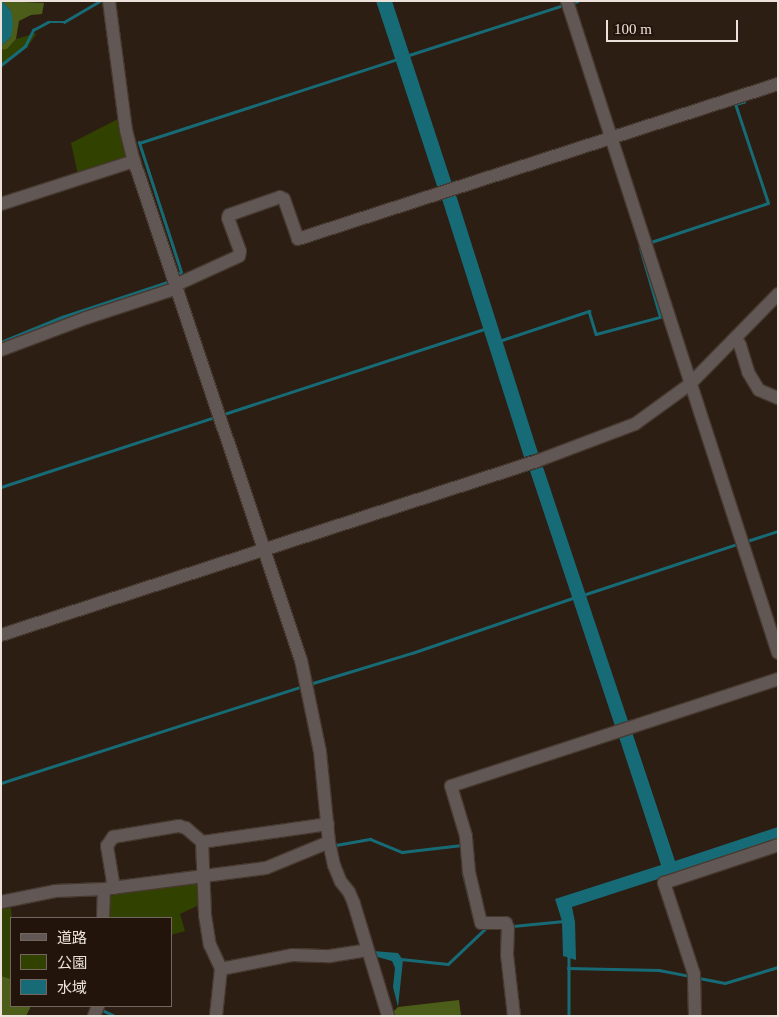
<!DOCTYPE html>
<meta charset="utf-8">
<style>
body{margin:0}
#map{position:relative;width:779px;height:1017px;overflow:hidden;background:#2c1e13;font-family:"Times New Roman","Noto Sans JP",serif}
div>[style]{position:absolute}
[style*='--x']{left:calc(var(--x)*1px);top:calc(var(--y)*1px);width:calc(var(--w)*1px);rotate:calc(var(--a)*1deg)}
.green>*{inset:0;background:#314100}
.forest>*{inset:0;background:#4b5d18}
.water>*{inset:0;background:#176b76}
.stream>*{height:2.5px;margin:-1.25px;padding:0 1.25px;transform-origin:1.25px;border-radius:1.25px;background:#176b76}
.roads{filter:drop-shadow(1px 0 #47392f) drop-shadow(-1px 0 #47392f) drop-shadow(0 1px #47392f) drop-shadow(0 -1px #47392f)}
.minor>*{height:12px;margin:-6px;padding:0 6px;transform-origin:6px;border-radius:6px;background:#615755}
span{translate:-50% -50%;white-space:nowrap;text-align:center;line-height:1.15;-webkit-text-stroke:4.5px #22140a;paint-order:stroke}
.frame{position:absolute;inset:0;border:2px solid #ece2db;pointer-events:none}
.legend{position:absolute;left:10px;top:917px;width:162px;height:90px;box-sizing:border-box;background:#22140a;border:1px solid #73665e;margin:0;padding:6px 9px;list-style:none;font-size:15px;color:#ece2db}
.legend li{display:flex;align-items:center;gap:10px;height:25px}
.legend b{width:25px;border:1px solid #73665e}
.scale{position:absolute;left:606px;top:20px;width:132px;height:22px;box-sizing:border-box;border:2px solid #ece2db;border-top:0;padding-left:6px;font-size:15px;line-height:18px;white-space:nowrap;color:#ece2db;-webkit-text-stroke:4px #22140a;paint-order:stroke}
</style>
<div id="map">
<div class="green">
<i style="clip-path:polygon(37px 33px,28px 46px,1px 67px,1px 50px,7px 49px,16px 39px)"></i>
<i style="clip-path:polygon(118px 119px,127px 160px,78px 175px,71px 143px)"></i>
<i style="clip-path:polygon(197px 883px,197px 906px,180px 914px,185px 931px,171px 935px,171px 918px,108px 918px,108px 893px)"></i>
<i style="clip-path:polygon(11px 908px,12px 918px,11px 979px,1px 976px,1px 909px)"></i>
</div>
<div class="forest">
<i style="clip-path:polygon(2px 1px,44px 3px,42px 14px,31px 15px,19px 21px,16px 39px,7px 49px,1px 50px,1px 46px,11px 37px,11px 11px)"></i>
<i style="clip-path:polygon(1px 976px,11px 979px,11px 1006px,31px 1006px,26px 1016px,1px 1016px)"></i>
<i style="clip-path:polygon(459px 1000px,461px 1016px,390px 1015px,398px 1007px)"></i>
</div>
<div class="water">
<i style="clip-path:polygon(2px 1px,11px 11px,13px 24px,11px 37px,1px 46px)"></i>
<i style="clip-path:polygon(376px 1px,392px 1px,452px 184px,438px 189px)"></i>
<i style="clip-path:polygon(456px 195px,538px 453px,524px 457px,442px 199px)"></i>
<i style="clip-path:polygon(543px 467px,628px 721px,615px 726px,530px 471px)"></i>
<i style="clip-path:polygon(632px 732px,675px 861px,778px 827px,778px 840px,572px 907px,575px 922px,576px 960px,563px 956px,562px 921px,555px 899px,661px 865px,619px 737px)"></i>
<i style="clip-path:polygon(373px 951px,398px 953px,403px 960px,398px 1007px,393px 987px,395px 968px,392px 961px,374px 956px,356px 957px)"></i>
</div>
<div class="stream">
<i style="--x:573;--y:3;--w:5;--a:-22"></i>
<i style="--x:409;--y:55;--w:160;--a:-17.9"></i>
<i style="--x:1;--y:65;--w:31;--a:-38"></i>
<i style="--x:25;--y:46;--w:18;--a:-63"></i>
<i style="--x:33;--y:30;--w:17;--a:-28"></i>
<i style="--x:48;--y:22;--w:16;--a:0"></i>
<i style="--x:64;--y:22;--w:42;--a:-30.3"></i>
<i style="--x:651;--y:242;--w:123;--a:-18.4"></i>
<i style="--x:768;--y:203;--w:104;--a:-108.4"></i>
<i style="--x:735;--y:104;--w:9;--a:-13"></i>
<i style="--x:176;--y:276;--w:6;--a:-39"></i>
<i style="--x:181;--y:272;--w:136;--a:-108"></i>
<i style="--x:139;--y:143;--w:271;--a:-18"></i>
<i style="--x:502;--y:340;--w:92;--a:-18.4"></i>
<i style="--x:589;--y:311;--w:24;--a:73"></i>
<i style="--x:596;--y:334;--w:66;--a:-14.9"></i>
<i style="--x:660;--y:317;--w:72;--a:-106.2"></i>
<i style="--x:1;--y:342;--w:66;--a:-22.3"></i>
<i style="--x:62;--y:317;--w:114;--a:-18.4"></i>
<i style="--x:224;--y:414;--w:274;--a:-18.1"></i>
<i style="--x:1;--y:487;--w:225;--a:-18.1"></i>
<i style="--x:747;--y:541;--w:33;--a:-18"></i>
<i style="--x:586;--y:594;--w:159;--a:-18.3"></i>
<i style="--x:313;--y:683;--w:103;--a:-16.9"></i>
<i style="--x:412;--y:653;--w:170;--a:-18.9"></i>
<i style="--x:1;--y:783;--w:314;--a:-17.8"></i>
<i style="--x:336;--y:845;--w:35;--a:-10"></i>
<i style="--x:370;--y:839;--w:35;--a:22"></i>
<i style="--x:402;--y:852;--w:60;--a:-6.7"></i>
<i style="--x:463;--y:872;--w:49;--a:76"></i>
<i style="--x:513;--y:926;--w:51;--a:-5.6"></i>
<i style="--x:569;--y:955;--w:61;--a:90"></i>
<i style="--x:401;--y:959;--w:47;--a:6.1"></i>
<i style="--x:448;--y:964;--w:54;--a:-43.5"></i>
<i style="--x:568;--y:968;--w:91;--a:1.3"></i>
<i style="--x:659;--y:970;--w:33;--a:11"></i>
<i style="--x:699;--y:978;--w:26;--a:11"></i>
<i style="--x:725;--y:983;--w:55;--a:-16.8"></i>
<i style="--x:102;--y:1010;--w:14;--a:25"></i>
</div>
<div class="roads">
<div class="minor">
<i style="--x:109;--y:1;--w:130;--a:82.5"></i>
<i style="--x:126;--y:130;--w:32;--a:76"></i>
<i style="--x:134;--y:161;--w:526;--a:71.5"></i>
<i style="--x:301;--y:660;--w:94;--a:78.3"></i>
<i style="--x:320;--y:752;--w:90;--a:84.3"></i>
<i style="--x:329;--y:842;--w:24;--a:78"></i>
<i style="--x:334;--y:865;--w:18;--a:68"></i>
<i style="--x:341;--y:882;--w:13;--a:51"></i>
<i style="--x:349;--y:892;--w:13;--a:67"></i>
<i style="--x:354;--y:904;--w:117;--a:73.1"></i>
<i style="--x:567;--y:1;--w:685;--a:72.07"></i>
<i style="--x:1;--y:204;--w:140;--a:-17.9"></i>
<i style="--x:736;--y:338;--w:8;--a:60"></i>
<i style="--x:740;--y:345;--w:28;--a:73"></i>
<i style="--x:748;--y:372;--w:21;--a:59"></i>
<i style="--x:759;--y:390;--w:21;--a:23"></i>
<i style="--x:1;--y:350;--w:91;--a:-20.6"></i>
<i style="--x:86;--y:318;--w:93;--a:-18.2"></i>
<i style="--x:174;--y:289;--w:8;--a:-45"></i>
<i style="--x:180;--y:283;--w:65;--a:-24.6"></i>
<i style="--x:239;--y:256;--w:5;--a:-79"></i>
<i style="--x:240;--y:251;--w:35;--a:-110"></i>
<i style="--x:228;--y:218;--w:3;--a:-72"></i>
<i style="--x:229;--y:215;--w:54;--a:-19.4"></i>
<i style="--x:280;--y:197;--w:4;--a:27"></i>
<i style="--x:284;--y:199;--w:42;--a:70.7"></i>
<i style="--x:298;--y:239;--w:504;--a:-17.9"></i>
<i style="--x:1;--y:635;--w:564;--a:-17.98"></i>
<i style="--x:537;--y:461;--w:105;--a:-20.7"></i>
<i style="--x:635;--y:424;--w:68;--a:-36"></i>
<i style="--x:690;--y:384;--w:126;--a:-45.6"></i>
<i style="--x:202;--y:842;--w:127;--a:-8.1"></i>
<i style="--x:114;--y:888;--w:43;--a:-99.5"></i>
<i style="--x:107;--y:846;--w:11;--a:-56"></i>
<i style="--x:113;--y:837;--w:67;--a:-9.5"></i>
<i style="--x:179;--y:826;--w:7;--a:16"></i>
<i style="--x:186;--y:828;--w:21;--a:41"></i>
<i style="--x:202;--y:842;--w:73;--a:87.6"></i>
<i style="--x:205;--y:915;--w:30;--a:81"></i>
<i style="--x:210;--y:945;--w:26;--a:65"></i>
<i style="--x:221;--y:969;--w:47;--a:96.1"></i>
<i style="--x:1;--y:902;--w:55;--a:-11.5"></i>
<i style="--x:55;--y:891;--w:49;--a:-2.3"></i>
<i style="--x:104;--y:889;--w:163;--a:-7.4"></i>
<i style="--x:266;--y:868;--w:68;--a:-22.4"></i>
<i style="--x:103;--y:918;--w:29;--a:-88"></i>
<i style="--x:221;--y:969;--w:72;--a:-11.2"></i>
<i style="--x:292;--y:955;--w:38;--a:2"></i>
<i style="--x:330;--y:956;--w:38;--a:-9"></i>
<i style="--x:94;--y:1016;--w:11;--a:-68"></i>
<i style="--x:514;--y:1016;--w:61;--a:-96.5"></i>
<i style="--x:507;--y:955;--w:27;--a:-88"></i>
<i style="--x:508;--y:928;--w:5;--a:-112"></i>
<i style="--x:506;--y:923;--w:25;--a:180"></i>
<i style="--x:481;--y:923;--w:52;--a:-103.2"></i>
<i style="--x:469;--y:872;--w:36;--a:-95"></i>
<i style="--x:466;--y:836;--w:52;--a:-106.7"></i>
<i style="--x:451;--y:786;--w:344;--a:-18.1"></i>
<i style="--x:695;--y:1016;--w:42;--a:-91.4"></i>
<i style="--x:694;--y:974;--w:96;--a:-108.2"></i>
<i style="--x:664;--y:883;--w:120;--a:-18.4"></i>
</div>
</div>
<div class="frame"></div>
<ul class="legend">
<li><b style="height:6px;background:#615755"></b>道路</li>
<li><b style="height:14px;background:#314100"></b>公園</li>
<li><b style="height:14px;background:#176b76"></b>水域</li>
</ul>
<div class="scale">100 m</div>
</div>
